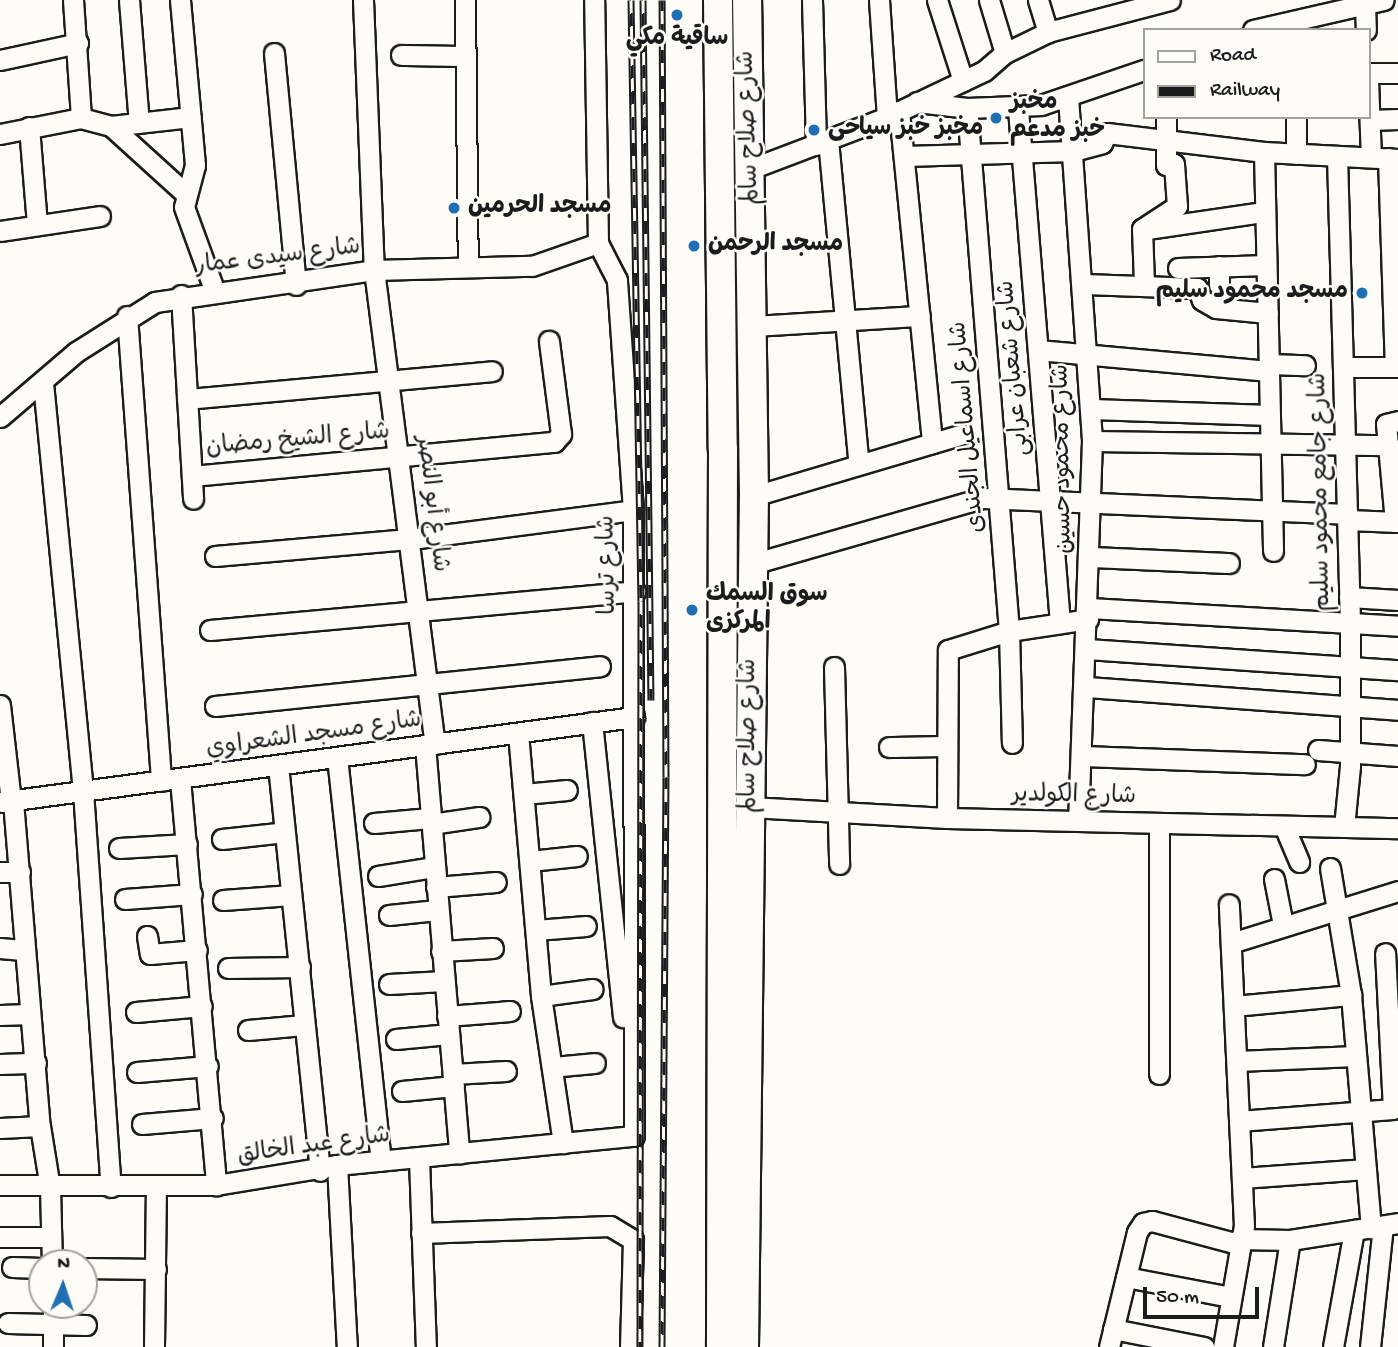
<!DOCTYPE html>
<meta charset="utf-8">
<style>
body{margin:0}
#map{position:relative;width:1398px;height:1347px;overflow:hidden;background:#fdfcf7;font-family:"Gochi Hand","Playpen Sans Arabic",sans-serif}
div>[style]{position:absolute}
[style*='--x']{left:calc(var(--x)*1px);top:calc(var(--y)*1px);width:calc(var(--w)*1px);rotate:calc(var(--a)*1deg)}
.roads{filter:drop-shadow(2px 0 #1c1c1c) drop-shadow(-2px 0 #1c1c1c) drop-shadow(0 2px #1c1c1c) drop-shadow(0 -2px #1c1c1c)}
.minor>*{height:19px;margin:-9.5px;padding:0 9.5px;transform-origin:9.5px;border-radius:9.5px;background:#fdfcf7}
.highway>*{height:28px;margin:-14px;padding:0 14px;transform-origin:14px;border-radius:14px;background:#fdfcf7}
.rail>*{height:7px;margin-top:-3.5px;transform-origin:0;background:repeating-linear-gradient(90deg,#fdfcf7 0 13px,#1c1c1c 0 26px);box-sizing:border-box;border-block:2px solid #1c1c1c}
.dots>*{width:19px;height:19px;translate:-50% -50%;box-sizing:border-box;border:4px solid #fdfcf7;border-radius:50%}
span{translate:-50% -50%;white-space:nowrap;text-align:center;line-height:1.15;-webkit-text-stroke:5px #fdfcf7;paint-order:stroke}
.poi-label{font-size:24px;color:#1c1c1c;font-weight:700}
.left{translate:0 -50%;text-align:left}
.right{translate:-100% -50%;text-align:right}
.street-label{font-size:24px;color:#1c1c1c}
.legend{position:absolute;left:1143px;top:28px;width:228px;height:91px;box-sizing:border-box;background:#fdfcf7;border:2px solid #a3a29f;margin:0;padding:9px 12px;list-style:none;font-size:21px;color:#1c1c1c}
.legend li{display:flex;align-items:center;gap:14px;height:35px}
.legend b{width:35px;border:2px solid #a3a29f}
.north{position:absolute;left:28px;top:1249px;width:70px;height:70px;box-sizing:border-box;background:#fdfcf7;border:2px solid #a3a29f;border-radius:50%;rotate:2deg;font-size:19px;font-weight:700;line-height:28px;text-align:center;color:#1c1c1c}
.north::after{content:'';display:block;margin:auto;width:24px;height:32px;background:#1f6fb2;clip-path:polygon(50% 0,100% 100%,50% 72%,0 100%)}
.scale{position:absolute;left:1143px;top:1287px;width:116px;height:32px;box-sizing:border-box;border:4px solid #1c1c1c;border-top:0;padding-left:9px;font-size:21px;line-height:24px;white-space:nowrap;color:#1c1c1c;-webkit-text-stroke:5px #fdfcf7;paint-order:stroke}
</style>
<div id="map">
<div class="roads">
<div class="minor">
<i style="--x:73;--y:0;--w:118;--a:86.1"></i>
<i style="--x:129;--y:0;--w:123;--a:85.4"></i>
<i style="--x:180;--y:0;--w:166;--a:84.8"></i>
<i style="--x:195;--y:165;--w:43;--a:104.7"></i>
<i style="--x:184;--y:207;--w:90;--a:70"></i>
<i style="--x:363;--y:0;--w:270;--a:87.7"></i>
<i style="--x:374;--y:270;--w:478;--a:82.7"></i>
<i style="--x:465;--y:0;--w:267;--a:89.4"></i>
<i style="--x:812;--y:0;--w:145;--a:88.4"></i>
<i style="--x:879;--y:0;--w:117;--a:86.1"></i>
<i style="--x:937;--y:0;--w:85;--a:72.2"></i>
<i style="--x:989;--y:0;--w:55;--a:73.2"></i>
<i style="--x:1038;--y:0;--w:34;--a:73"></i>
<i style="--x:1365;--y:5;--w:25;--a:88"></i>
<i style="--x:1253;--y:30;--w:134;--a:-12.9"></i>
<i style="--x:274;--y:53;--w:233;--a:84.6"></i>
<i style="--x:401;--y:55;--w:64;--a:0.9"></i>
<i style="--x:0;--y:60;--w:80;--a:-12.3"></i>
<i style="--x:1368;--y:73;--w:30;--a:0"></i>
<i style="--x:1368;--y:80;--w:77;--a:87.8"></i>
<i style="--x:1068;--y:97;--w:345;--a:86"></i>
<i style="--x:1092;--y:441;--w:380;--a:92.1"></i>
<i style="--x:917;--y:102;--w:50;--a:6.8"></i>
<i style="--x:967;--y:108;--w:74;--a:-2.3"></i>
<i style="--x:1041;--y:105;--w:109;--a:-18.8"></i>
<i style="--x:967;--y:108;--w:525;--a:85.41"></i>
<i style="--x:1009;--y:631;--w:112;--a:88.5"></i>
<i style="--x:1018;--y:109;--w:516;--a:85.33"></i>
<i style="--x:899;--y:111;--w:334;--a:84.3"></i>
<i style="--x:1296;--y:117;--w:37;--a:90"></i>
<i style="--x:1370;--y:120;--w:28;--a:-2"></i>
<i style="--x:111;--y:126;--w:100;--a:42.2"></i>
<i style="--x:29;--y:127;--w:98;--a:85.3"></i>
<i style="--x:0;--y:134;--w:83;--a:-11.2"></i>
<i style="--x:81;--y:118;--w:31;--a:15"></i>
<i style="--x:111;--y:126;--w:80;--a:-6.5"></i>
<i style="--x:828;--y:140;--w:326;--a:84.6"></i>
<i style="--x:1264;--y:152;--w:399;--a:88.7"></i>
<i style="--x:905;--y:156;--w:168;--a:-1.7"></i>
<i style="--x:1073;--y:151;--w:30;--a:-15"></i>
<i style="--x:1102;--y:143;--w:11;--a:-63"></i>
<i style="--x:1107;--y:133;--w:158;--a:6.9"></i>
<i style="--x:1264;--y:152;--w:134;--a:3"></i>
<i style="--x:1337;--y:156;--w:467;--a:88.4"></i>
<i style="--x:1350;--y:623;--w:143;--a:90"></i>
<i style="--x:1350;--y:766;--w:61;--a:95.6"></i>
<i style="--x:1388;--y:158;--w:209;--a:88.1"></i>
<i style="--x:753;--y:168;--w:143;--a:-20.8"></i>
<i style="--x:887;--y:117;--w:107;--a:-25.4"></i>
<i style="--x:984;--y:71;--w:28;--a:-41"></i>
<i style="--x:1005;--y:53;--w:48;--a:-26"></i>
<i style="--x:1048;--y:32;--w:126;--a:-14.7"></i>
<i style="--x:1147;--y:229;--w:118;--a:-8.3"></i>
<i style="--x:0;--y:231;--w:101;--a:-8.5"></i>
<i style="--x:1219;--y:266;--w:19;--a:90"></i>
<i style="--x:1178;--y:268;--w:88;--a:-2"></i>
<i style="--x:1144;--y:283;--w:54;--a:-92.1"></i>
<i style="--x:1142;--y:229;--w:42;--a:-33.3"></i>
<i style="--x:1177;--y:206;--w:42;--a:-94.1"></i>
<i style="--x:1174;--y:164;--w:8;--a:173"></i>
<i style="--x:1166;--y:165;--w:48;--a:-90"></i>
<i style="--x:1084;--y:284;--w:113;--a:2"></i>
<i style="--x:1197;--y:288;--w:13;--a:67"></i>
<i style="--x:1202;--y:300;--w:16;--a:30"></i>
<i style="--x:1216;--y:308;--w:52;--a:5.5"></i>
<i style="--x:181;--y:295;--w:204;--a:86.6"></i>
<i style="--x:127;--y:316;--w:466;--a:85.8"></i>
<i style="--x:755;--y:326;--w:165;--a:-3.5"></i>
<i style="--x:1038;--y:350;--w:232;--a:5.2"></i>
<i style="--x:1269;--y:364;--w:36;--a:2"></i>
<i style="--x:1344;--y:367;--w:54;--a:0"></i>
<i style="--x:43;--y:383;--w:410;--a:84.4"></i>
<i style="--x:83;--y:791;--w:397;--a:86"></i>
<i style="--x:187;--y:399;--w:306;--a:-5.2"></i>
<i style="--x:1091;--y:409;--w:179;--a:1.9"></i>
<i style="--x:0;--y:417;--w:100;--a:-40.5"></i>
<i style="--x:76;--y:352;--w:93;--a:-32.3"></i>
<i style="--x:155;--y:302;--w:221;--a:-8.3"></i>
<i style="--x:374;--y:270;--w:158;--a:-1.5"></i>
<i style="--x:532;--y:266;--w:70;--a:-19.2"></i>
<i style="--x:1092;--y:441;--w:297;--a:0.8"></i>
<i style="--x:192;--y:476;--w:364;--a:-5.4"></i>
<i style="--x:554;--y:442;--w:11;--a:-49"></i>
<i style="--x:561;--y:434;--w:94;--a:-97.4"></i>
<i style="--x:754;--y:496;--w:215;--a:-16.5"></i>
<i style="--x:1348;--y:520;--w:50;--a:2.3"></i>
<i style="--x:1395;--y:522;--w:98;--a:-95.2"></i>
<i style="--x:1386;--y:424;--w:12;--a:-14"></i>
<i style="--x:215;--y:556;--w:197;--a:-5"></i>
<i style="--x:411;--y:539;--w:224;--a:-7.4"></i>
<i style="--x:1090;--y:557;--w:139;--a:2.5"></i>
<i style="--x:752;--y:564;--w:239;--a:-16"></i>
<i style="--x:982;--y:498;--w:366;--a:2.5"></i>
<i style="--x:1349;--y:597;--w:49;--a:3.5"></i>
<i style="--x:1089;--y:608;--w:310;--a:3.3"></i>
<i style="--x:210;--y:630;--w:427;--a:-5.2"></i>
<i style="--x:1087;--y:649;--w:312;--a:3.9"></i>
<i style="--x:834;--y:667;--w:197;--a:88.5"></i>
<i style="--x:1087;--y:687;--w:312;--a:4.2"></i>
<i style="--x:0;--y:705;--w:97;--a:83.5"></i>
<i style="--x:215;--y:706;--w:387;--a:-5.9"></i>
<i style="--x:592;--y:722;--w:297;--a:84"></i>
<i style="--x:518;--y:733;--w:264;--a:85"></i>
<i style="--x:541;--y:996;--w:149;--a:81.5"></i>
<i style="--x:425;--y:745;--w:410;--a:85.2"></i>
<i style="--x:889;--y:747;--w:58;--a:-1"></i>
<i style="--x:1318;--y:750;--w:80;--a:4.3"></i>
<i style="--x:1083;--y:756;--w:222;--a:2.1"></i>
<i style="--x:337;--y:757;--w:406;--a:83.8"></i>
<i style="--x:278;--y:765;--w:408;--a:84.1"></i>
<i style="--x:180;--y:779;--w:408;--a:84.9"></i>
<i style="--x:524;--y:794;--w:43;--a:-5.3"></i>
<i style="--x:13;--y:801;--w:326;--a:85.3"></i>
<i style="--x:40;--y:1126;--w:63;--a:80.8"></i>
<i style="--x:50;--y:1188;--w:75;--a:88.5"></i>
<i style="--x:0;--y:802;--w:640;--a:-7.64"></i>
<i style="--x:750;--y:807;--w:197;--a:3.2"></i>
<i style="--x:947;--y:818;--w:451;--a:1.3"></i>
<i style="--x:947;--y:818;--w:168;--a:-89.7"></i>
<i style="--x:948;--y:650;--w:64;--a:-17.3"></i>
<i style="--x:1009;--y:631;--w:80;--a:-8.6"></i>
<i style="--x:374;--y:823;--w:56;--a:-5.1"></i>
<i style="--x:1159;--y:823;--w:251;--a:90"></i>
<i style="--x:431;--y:824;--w:49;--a:-8.3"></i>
<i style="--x:1284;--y:826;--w:39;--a:67"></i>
<i style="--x:222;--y:839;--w:63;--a:-6.3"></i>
<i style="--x:119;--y:848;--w:68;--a:-3.4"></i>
<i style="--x:530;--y:861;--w:47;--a:-6.1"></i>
<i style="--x:1330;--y:868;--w:129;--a:80.6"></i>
<i style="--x:1351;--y:995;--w:234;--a:85.1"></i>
<i style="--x:0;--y:872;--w:20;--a:0"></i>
<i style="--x:378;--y:876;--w:57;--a:-9.1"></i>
<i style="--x:1274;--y:879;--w:47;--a:78.9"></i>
<i style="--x:436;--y:887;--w:60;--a:-4.8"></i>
<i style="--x:125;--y:899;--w:67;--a:-4.3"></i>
<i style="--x:223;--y:900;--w:68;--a:-4.2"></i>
<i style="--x:389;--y:915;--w:48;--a:-5.9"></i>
<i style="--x:536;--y:930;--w:50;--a:-4.6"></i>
<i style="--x:147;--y:936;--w:18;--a:81"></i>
<i style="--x:150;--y:954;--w:47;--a:-4.9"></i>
<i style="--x:1231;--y:943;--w:175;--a:-17.3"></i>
<i style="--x:0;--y:948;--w:25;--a:5"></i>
<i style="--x:441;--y:951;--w:52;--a:-3.3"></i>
<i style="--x:228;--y:968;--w:72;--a:-0.8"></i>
<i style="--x:389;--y:984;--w:55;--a:-3.1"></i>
<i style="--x:541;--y:996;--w:52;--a:-7.7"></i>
<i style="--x:1234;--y:1006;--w:118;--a:-5.4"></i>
<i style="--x:136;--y:1012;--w:66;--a:-5.2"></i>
<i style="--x:0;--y:1015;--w:30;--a:-2"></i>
<i style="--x:447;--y:1016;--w:63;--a:-4.5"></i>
<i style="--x:248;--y:1030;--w:56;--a:-5.1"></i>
<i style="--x:396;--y:1039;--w:53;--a:-5.4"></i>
<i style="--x:1237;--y:1061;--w:119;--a:-2.4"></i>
<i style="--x:0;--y:1064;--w:36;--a:-2"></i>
<i style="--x:552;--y:1067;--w:43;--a:-5.3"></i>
<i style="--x:137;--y:1072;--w:71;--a:-4.8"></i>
<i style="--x:453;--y:1074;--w:53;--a:-3.2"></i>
<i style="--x:402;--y:1091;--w:52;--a:-5.5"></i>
<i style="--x:1239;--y:1121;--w:154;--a:-4.5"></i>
<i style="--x:1393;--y:1109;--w:156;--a:-92.9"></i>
<i style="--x:142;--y:1124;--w:71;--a:-4.8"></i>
<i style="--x:0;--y:1128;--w:40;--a:-2.9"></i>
<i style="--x:419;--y:1159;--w:188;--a:87.9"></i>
<i style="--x:337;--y:1165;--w:182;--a:86.9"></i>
<i style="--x:1242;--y:1178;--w:124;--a:-4.2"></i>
<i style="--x:0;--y:1185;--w:216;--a:0"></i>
<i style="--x:216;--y:1185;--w:123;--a:-9.4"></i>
<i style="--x:337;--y:1165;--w:298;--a:-5.6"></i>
<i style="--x:634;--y:1136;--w:626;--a:-90.09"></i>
<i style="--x:633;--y:510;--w:231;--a:-94"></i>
<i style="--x:617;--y:280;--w:42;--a:-117.2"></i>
<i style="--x:598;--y:243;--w:243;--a:-90.9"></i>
<i style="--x:421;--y:1233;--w:189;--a:-2.1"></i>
<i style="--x:610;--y:1226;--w:27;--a:31"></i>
<i style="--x:633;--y:1240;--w:107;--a:91.6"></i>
<i style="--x:0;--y:1237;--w:50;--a:0"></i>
<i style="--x:1239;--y:1239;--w:51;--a:1.1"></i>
<i style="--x:1290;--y:1240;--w:109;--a:-8.9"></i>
<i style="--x:12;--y:1267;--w:30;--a:2"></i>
<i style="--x:84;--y:1268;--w:72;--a:0.8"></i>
<i style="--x:1126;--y:1277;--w:107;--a:10.8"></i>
<i style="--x:8;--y:1323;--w:78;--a:1.5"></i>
<i style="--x:1113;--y:1329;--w:93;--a:11.2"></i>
<i style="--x:53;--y:1347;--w:42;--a:-90"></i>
<i style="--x:154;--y:1347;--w:160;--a:-89.3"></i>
<i style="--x:1109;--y:1347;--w:118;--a:-76.3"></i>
<i style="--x:1137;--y:1232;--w:11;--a:-56"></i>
<i style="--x:1143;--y:1223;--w:9;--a:-13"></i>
<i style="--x:1152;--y:1221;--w:89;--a:15"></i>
<i style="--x:1223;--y:1347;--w:123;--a:-80.2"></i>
<i style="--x:1244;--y:1226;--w:322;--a:-92.7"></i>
<i style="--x:1273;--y:1347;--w:108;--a:-81"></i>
<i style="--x:1333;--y:1347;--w:119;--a:-79.8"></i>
<i style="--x:1370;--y:1347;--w:122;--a:-83.9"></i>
</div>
<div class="highway">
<i style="--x:718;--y:0;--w:449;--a:89.4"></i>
<i style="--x:723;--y:449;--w:898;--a:90.13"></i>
<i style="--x:744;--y:1347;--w:851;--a:-89.33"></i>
<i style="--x:754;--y:496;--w:496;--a:-90.8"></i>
</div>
</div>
<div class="rail">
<i style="--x:631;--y:0;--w:601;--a:89.05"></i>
<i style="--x:641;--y:601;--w:746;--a:90.08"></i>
<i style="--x:643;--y:0;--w:700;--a:89.35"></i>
<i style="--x:662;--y:1347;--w:570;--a:-89.6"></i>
<i style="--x:666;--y:777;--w:777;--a:-90.29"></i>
</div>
<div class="dots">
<i style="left:677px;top:15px;background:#1f6fb2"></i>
<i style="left:996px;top:118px;background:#1f6fb2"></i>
<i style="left:814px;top:130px;background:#1f6fb2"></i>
<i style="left:454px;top:208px;background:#1f6fb2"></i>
<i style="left:694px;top:246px;background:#1f6fb2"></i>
<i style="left:1362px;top:293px;background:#1f6fb2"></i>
<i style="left:692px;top:610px;background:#1f6fb2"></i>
</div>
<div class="poi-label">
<span style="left:677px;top:40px">ساقية مكي</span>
<span class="left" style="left:1010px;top:118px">مخبز<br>خبز مدعم</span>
<span class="left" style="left:828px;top:130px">مخبز خبز سياحى</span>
<span class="left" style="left:468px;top:208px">مسجد الحرمين</span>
<span class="left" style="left:708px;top:246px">مسجد الرحمن</span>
<span class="right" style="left:1348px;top:293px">مسجد محمود سليم</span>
<span class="left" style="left:706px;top:610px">سوق السمك<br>المركزى</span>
</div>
<div class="street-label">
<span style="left:750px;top:128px;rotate:-92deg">شارع صلاح سالم</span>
<span style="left:278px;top:258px;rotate:-7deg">شارع سيدى عمار</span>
<span style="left:1015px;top:368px;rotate:-95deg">شارع شعبان عرابى</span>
<span style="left:969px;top:427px;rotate:-95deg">شارع اسماعيل الجندى</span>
<span style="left:298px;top:441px;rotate:-5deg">شارع الشيخ رمضان</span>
<span style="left:1064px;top:459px;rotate:-91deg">شارع محمود حسين</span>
<span style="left:1322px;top:492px;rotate:-91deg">شارع جامع محمود سليم</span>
<span style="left:431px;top:504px;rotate:83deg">شارع أبو النصر</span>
<span style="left:609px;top:565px;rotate:-91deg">شارع ترسا</span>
<span style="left:314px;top:736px;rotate:-8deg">شارع مسجد الشعراوي</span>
<span style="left:750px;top:736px;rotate:-90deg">شارع صلاح سالم</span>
<span style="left:1074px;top:797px;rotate:1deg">شارع الكولدير</span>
<span style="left:314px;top:1147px;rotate:-8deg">شارع عبد الخالق</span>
</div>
<ul class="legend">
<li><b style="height:9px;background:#fdfcf7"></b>Road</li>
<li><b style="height:9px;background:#1c1c1c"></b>Railway</li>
</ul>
<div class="north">N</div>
<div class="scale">50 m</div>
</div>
